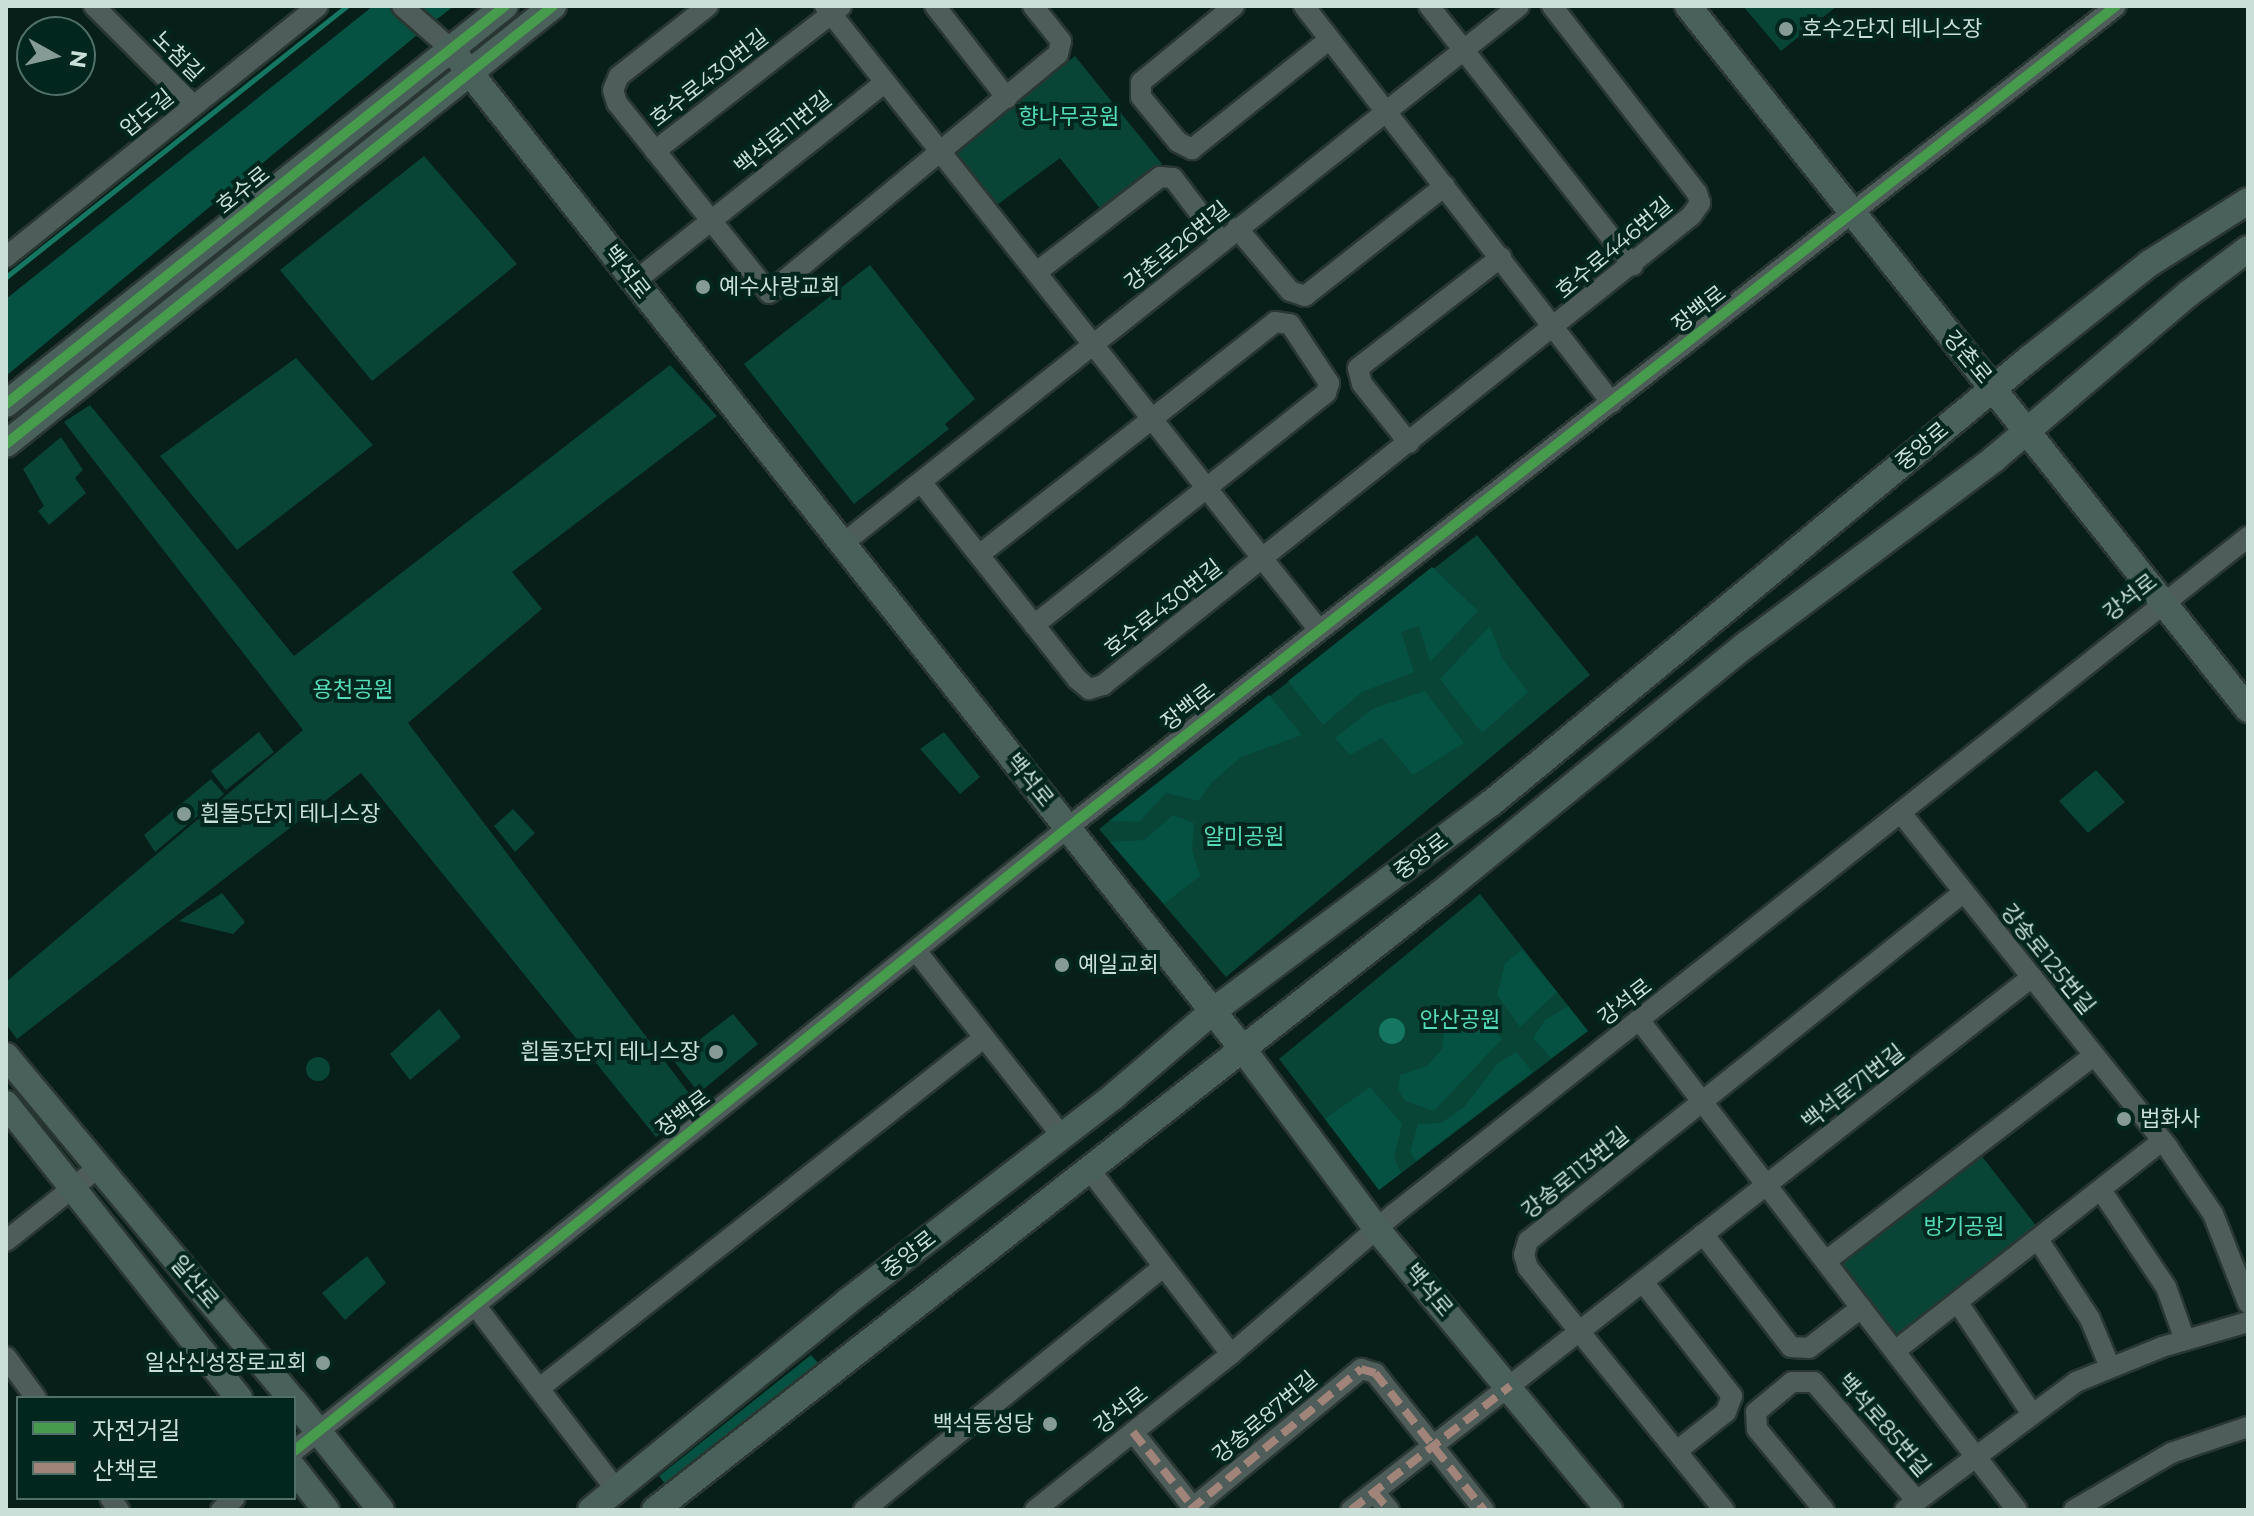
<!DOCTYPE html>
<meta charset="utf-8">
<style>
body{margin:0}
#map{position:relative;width:2254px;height:1516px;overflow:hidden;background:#081e18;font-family:Montserrat,"Noto Sans KR",sans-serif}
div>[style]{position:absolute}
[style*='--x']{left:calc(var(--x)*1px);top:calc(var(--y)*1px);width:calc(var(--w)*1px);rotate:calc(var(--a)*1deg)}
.green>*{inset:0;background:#084537}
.round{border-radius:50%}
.forest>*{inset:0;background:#055142}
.water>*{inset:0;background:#157762}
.stream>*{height:5px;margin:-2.5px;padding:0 2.5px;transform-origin:2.5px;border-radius:2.5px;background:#157762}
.roads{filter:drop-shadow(2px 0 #293733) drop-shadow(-2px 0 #293733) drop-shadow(0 2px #293733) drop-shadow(0 -2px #293733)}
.minor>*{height:20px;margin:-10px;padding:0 10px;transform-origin:10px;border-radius:10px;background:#4e5d59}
.major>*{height:26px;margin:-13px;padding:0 13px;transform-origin:13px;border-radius:13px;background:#4a605a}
.quiet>*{height:8px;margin-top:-4px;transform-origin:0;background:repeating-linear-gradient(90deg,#a18479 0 16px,transparent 0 24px)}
.cycleway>*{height:10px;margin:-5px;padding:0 5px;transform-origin:5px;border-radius:5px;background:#469c4c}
.dots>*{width:22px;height:22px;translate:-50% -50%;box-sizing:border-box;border:4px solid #00261d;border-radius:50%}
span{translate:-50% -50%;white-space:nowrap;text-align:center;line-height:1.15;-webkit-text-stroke:8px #00261d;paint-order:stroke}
.poi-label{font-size:22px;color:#cadfd8}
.left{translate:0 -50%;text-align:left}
.right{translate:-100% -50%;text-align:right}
.street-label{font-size:22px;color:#cadfd8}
.park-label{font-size:22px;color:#54dbb9}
.frame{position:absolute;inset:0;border:8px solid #cadfd8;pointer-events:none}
.legend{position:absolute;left:16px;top:1396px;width:280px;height:104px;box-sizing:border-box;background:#00261d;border:2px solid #517068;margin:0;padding:10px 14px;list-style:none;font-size:24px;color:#cadfd8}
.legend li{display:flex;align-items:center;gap:16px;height:40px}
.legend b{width:40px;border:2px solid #517068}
.north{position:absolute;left:16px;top:16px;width:80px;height:80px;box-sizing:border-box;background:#00261d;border:2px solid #517068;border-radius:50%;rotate:98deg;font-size:22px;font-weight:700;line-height:32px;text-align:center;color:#cadfd8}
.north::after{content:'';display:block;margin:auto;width:28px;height:36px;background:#869b95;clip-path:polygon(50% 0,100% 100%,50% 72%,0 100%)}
</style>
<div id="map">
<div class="green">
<i style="clip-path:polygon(1743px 6px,1837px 6px,1781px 51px)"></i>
<i style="clip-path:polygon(1075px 56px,1162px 164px,1102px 211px,1060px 158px,997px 205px,955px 152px)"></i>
<i style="clip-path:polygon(424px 156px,517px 264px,372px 381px,280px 270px)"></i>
<i style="clip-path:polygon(870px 265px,975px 399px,945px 424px,949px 429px,854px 504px,744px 364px)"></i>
<i style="clip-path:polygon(296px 358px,373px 445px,237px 550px,160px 456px)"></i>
<i style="clip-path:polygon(670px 365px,717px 416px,512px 572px,542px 609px,408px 723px,698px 1105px,656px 1137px,361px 773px,17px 1039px,6px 1024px,6px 982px,303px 730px,64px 422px,90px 405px,294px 656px)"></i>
<i style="clip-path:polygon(61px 437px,83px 470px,75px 478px,86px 493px,49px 525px,38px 511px,44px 506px,23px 469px)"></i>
<i style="clip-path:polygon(1477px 535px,1590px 675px,1226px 977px,1099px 829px)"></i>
<i style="clip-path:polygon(259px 732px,274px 752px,226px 790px,211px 771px)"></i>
<i style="clip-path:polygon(944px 732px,980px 777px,960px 794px,920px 749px)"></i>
<i style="clip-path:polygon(2096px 770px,2125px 802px,2088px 833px,2059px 801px)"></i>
<i style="clip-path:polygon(211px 779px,224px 794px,155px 852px,144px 835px)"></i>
<i style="clip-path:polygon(513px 809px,535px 833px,515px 852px,494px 826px)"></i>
<i style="clip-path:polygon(222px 893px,245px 922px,233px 934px,179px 921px)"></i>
<i style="clip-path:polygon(1480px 894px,1588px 1031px,1379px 1190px,1279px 1059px)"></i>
<i style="clip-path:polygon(439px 1009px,461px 1037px,410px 1080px,390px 1054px)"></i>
<i style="clip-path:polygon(733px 1014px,758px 1044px,699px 1093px,673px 1060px)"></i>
<i class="round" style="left:306px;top:1057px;width:24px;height:24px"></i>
<i style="clip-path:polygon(1977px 1150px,2041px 1232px,1894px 1340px,1837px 1265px)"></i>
<i style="clip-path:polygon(367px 1256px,386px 1283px,345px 1320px,322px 1293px)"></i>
</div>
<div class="forest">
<i style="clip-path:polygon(373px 6px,397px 6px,423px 30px,6px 376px,6px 299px)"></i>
<i style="clip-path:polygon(407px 6px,454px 6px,428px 26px)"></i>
<i style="clip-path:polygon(1432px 567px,1478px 611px,1430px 662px,1419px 626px,1401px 632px,1414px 672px,1362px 692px,1323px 725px,1288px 681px)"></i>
<i style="clip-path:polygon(1490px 626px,1502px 658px,1528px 692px,1482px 733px,1440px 679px)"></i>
<i style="clip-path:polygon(1425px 691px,1464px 743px,1413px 775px,1382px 738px,1350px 755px,1335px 738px,1372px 709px)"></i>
<i style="clip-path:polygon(1269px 695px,1302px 735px,1241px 757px,1211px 783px,1199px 801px,1166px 793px,1139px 822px,1109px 821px)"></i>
<i style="clip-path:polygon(1173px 815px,1194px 823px,1192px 850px,1200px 876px,1164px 904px,1110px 842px,1144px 840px)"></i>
<i style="clip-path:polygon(1522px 950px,1557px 992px,1520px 1027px,1497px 995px,1505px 963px)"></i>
<i style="clip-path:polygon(1568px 1006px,1588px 1031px,1551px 1058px,1533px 1038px,1545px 1020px)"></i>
<i style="clip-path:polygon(1477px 1010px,1502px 1039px,1434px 1111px,1405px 1101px,1398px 1089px,1400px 1075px,1427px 1066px,1442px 1049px,1444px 1028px,1458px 1015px)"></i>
<i style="clip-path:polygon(1516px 1052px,1533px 1072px,1416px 1161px,1410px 1152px,1418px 1124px,1441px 1123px,1464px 1107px,1497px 1064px)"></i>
<i style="clip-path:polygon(1370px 1087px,1402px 1124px,1394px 1158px,1401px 1173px,1379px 1190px,1325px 1119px)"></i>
<i style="clip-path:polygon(811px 1355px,819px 1364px,666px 1485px,659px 1476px)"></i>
</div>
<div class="water">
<i class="round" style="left:1379px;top:1018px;width:26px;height:26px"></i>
</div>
<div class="stream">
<i style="--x:6;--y:277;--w:436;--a:-38.5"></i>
</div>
<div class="roads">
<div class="minor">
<i style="--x:94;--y:6;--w:141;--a:45"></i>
<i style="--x:402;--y:6;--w:65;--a:41.3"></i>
<i style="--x:708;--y:6;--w:113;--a:141.8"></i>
<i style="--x:619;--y:76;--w:15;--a:113"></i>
<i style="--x:613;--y:90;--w:14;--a:73"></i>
<i style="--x:617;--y:103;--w:243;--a:51.3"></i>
<i style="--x:769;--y:293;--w:375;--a:-39.6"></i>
<i style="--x:1058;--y:54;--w:13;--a:-77"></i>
<i style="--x:1061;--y:41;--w:45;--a:-128.7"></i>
<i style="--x:825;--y:6;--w:796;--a:51.63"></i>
<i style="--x:935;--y:6;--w:117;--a:52"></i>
<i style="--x:1234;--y:6;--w:120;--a:140.7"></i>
<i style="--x:1141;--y:82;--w:15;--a:90"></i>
<i style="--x:1141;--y:97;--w:58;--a:50.6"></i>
<i style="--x:1178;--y:142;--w:16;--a:27"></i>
<i style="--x:1192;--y:149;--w:176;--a:-38.6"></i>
<i style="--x:1304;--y:6;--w:502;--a:52.2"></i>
<i style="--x:1429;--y:6;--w:330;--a:51.8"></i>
<i style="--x:655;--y:151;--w:236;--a:-37.9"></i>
<i style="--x:1237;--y:228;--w:82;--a:49.9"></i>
<i style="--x:1290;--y:291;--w:16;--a:18"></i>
<i style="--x:1305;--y:296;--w:178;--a:-38.2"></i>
<i style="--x:6;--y:257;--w:400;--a:-38.8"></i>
<i style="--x:1038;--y:271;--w:154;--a:-37.6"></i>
<i style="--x:1160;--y:177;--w:13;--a:4"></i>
<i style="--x:1173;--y:178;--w:79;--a:52.7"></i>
<i style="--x:634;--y:282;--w:321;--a:-38.5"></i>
<i style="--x:1409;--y:443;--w:75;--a:-128.5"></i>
<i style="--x:1362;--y:384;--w:16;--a:-104"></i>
<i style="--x:1358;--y:368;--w:181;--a:-37.8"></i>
<i style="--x:921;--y:482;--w:251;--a:51.6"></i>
<i style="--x:1077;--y:679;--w:16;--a:40"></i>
<i style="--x:1089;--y:689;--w:15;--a:-16"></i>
<i style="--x:1103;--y:685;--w:752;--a:-38.58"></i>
<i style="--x:1691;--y:216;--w:16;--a:-55"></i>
<i style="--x:1700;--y:203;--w:10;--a:-107"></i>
<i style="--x:1697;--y:193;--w:237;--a:-127.8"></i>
<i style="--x:841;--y:545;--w:866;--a:-38.48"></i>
<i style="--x:979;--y:555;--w:377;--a:-38.2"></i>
<i style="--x:1275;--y:322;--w:15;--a:8"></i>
<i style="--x:1290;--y:324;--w:71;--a:56.5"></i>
<i style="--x:1329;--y:383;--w:10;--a:107"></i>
<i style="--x:1326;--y:393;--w:373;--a:141.5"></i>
<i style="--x:1901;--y:813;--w:428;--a:51.4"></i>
<i style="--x:2168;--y:1148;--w:80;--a:55.7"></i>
<i style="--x:2213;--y:1214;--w:96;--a:68.5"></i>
<i style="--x:917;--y:952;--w:234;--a:51.8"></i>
<i style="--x:1640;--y:1021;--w:617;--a:52.37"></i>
<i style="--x:1089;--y:1169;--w:233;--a:52.5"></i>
<i style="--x:2101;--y:1190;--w:117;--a:56.2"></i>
<i style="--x:2166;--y:1287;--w:56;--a:70.3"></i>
<i style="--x:1703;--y:1234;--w:143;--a:52.1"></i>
<i style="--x:1791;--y:1347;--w:18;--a:3"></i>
<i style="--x:1809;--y:1348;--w:66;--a:-37.6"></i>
<i style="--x:6;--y:1241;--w:119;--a:-38.5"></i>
<i style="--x:2039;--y:1241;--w:93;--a:56.8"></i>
<i style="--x:2090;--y:1319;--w:52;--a:67.4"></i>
<i style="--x:1826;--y:1261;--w:338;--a:-37.5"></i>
<i style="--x:1643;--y:1282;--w:145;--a:52"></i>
<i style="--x:1732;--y:1396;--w:17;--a:111"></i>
<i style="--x:1726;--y:1412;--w:61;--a:141.6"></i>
<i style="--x:1958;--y:1303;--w:133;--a:56.3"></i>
<i style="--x:475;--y:1305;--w:234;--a:52.6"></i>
<i style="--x:1895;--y:1351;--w:340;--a:-38.2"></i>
<i style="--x:6;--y:1357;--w:51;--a:53.8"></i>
<i style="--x:541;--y:1387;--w:560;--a:-38.26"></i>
<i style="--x:1133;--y:1432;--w:100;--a:51.5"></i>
<i style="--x:294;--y:1451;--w:1009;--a:-38.85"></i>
<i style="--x:1080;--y:818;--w:1316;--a:-38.09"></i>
<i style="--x:1374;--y:1492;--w:23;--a:50"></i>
<i style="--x:110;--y:1498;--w:15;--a:53"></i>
<i style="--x:221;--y:1510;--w:18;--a:-41"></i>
<i style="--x:864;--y:1510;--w:385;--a:-39.1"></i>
<i style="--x:1035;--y:1510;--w:251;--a:-38.5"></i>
<i style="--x:1231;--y:1354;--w:215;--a:-40.7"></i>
<i style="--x:1394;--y:1214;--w:1090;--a:-38.41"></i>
<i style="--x:1190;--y:1510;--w:222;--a:-39.5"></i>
<i style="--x:1361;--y:1369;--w:15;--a:16"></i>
<i style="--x:1375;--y:1373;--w:175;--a:51.5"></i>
<i style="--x:1351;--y:1510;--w:865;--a:-38.05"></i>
<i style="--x:1724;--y:1510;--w:311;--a:-129"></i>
<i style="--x:1528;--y:1268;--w:14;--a:-107"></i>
<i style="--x:1524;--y:1255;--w:15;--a:-74"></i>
<i style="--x:1528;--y:1241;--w:558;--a:-38.68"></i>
<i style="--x:1824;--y:1510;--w:105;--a:-129.6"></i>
<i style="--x:1757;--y:1429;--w:17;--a:-93"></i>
<i style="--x:1756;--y:1412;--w:47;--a:-39.8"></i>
<i style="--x:1792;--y:1382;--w:22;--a:0"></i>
<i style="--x:1814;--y:1382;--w:157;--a:49.1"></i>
<i style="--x:1905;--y:1510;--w:214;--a:-36.8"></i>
<i style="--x:2076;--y:1382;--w:93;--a:-22.1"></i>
<i style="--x:2162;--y:1347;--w:90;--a:-16.2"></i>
<i style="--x:2074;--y:1510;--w:113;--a:-30.4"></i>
<i style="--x:2171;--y:1453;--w:81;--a:-18.7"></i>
</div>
<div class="major">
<i style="--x:1688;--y:6;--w:899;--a:51.46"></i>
<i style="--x:451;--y:49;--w:1274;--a:51.63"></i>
<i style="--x:1242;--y:1048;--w:224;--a:53.3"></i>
<i style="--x:1376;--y:1228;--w:366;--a:50.4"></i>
<i style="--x:6;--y:404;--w:638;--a:-38.58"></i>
<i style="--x:6;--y:444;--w:701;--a:-38.69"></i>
<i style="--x:6;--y:1056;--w:445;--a:50.2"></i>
<i style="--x:6;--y:1104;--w:375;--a:51.6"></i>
<i style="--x:294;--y:1401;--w:139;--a:51.4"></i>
<i style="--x:294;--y:1469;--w:52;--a:52"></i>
<i style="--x:591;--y:1510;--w:331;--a:-39.1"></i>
<i style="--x:848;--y:1301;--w:336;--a:-37.6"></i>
<i style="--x:1114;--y:1096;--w:130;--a:-40.6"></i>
<i style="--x:1213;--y:1011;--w:346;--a:-36.8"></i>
<i style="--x:1490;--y:804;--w:700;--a:-39.55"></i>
<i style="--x:2030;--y:358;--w:153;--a:-38.4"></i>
<i style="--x:2150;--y:263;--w:116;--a:-32.3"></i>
<i style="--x:655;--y:1510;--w:998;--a:-38.12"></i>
<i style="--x:1440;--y:894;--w:396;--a:-39.2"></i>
<i style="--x:1747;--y:644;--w:309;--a:-36.8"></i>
<i style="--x:1994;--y:459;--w:255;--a:-40.4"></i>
<i style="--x:2188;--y:294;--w:75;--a:-36.9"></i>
</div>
</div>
<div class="quiet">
<i style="--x:1133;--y:1432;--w:100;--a:51.5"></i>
<i style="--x:1374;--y:1492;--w:23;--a:50"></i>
<i style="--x:1190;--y:1510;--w:222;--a:-39.5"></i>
<i style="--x:1361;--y:1369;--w:15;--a:16"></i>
<i style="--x:1375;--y:1373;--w:175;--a:51.5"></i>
<i style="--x:1351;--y:1510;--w:202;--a:-37.9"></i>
</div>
<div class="cycleway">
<i style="--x:6;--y:404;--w:638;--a:-38.58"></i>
<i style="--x:6;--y:444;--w:701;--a:-38.69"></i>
<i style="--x:294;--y:1451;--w:1009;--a:-38.85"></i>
<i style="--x:1080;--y:818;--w:1316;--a:-38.09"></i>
</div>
<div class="dots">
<i style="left:1786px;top:29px;background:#869b95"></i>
<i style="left:703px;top:287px;background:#869b95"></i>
<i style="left:184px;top:814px;background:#869b95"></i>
<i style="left:1062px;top:965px;background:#869b95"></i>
<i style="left:716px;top:1052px;background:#869b95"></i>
<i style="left:2124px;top:1119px;background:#869b95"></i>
<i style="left:323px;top:1363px;background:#869b95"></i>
<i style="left:1050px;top:1424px;background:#869b95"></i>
</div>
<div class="poi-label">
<span class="left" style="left:1802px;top:29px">호수2단지 테니스장</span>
<span class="left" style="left:719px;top:287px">예수사랑교회</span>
<span class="left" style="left:200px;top:814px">흰돌5단지 테니스장</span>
<span class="left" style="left:1078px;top:965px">예일교회</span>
<span class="right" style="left:700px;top:1052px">흰돌3단지 테니스장</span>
<span class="left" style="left:2140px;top:1119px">법화사</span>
<span class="right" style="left:307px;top:1363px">일산신성장로교회</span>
<span class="right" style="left:1034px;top:1424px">백석동성당</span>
</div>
<div class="street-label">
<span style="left:178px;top:56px;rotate:45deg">노첨길</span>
<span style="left:709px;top:78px;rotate:-38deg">호수로430번길</span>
<span style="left:147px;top:113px;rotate:-39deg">압도길</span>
<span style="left:783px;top:133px;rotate:-39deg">백석로11번길</span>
<span style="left:243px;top:190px;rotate:-39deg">호수로</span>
<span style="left:1177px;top:246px;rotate:-39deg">강촌로26번길</span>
<span style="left:1614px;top:248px;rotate:-40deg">호수로446번길</span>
<span style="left:627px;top:272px;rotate:52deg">백석로</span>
<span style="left:1699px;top:309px;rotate:-38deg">장백로</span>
<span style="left:1968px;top:357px;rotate:50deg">강촌로</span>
<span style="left:1922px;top:446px;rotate:-40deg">중앙로</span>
<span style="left:2130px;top:597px;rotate:-38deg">강석로</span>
<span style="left:1163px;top:608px;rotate:-38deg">호수로430번길</span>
<span style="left:1188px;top:707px;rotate:-38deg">장백로</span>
<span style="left:1030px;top:780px;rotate:51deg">백석로</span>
<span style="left:1421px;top:856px;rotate:-37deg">중앙로</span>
<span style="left:2048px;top:959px;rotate:51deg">강송로125번길</span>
<span style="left:1625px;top:1002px;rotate:-38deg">강석로</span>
<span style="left:1853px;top:1087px;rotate:-38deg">백석로71번길</span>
<span style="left:683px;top:1113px;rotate:-37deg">장백로</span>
<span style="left:1575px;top:1173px;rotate:-39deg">강송로113번길</span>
<span style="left:909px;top:1254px;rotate:-38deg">중앙로</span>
<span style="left:195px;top:1282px;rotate:50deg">일산로</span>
<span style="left:1429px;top:1290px;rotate:50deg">백석로</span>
<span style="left:1121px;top:1410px;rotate:-38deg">강석로</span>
<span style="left:1265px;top:1417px;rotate:-40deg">강송로87번길</span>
<span style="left:1884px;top:1425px;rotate:49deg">백석로85번길</span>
</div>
<div class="park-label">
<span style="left:1069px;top:117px">향나무공원</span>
<span style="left:353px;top:690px">용천공원</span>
<span style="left:1244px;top:837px">얄미공원</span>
<span style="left:1460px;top:1020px">안산공원</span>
<span style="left:1964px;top:1227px">방기공원</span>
</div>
<div class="frame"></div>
<ul class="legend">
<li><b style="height:10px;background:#469c4c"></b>자전거길</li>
<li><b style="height:10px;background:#a18479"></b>산책로</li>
</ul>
<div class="north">N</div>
</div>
